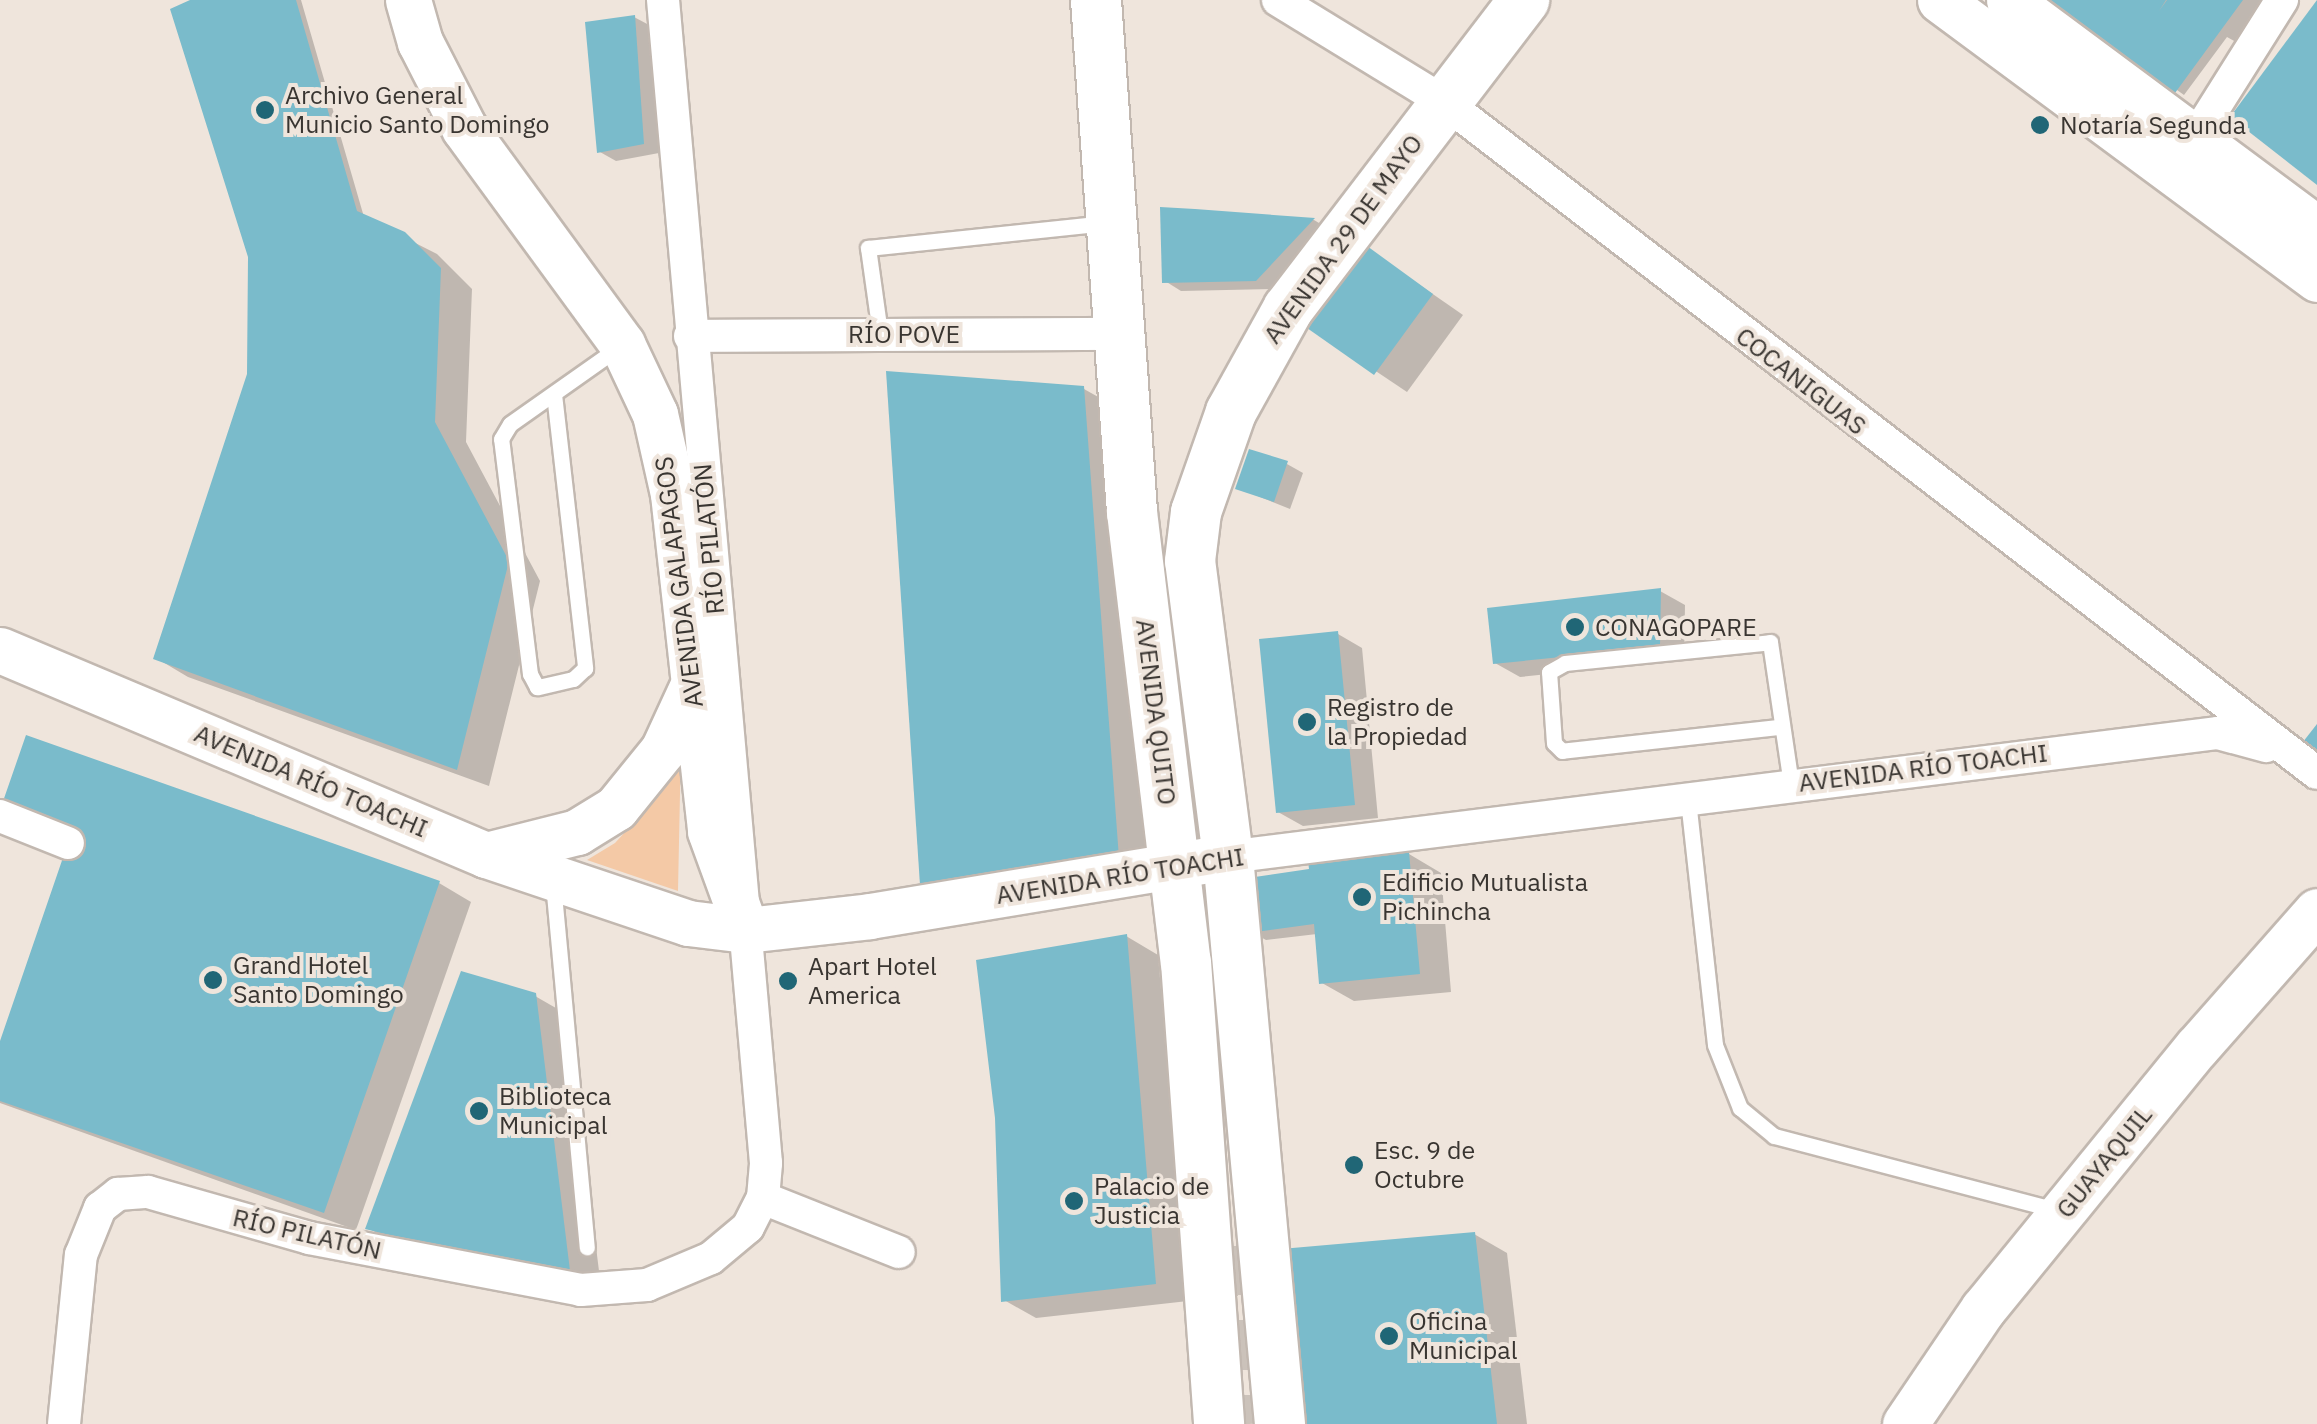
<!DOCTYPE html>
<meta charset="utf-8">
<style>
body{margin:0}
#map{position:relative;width:2317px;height:1424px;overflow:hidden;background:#efe5dc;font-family:"IBM Plex Sans",sans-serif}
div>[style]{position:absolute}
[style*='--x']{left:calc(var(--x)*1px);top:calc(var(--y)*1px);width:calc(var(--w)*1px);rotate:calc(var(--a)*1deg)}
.green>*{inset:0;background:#f4c9a6}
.shadow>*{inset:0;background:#0003}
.building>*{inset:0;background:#7abbcb}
.primary-tunnel>*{height:50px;margin-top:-25px;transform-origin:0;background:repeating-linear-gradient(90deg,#cbc2ba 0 50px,transparent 0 75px)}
.roads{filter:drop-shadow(2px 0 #c2b8b0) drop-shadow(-2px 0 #c2b8b0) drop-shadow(0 2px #c2b8b0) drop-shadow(0 -2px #c2b8b0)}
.lane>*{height:15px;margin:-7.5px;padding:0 7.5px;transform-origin:7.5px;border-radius:7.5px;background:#fff}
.street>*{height:32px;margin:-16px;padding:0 16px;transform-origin:16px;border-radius:16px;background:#fff}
.secondary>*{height:45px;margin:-22.5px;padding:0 22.5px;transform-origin:22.5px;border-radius:22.5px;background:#fff}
.primary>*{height:50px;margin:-25px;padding:0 25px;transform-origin:25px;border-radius:25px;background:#fff}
.dots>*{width:28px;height:28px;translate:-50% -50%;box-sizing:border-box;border:5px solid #efe5dc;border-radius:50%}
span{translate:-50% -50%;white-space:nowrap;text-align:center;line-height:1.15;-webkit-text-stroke:8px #efe5dc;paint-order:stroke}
.poi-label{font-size:25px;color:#393531}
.left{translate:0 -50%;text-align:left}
.street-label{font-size:25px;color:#393531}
</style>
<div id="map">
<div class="green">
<i style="clip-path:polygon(681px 745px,678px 891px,587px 860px,615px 843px,648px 807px)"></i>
</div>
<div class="shadow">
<i style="clip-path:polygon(197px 0,301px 0,364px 217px,437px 254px,472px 289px,466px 442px,540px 581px,489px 786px,188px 677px,156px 658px,250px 375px,250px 257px)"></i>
<i style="clip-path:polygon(2051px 0,2265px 0,2236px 42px,2227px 37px,2184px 95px)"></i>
<i style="clip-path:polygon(634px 17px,651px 26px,659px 153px,616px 161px,600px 152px)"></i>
<i style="clip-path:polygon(1163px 210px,1314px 220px,1329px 229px,1273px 289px,1181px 291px,1165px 281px)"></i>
<i style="clip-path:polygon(1368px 249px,1463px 315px,1407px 392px,1310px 327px)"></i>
<i style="clip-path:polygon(1084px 389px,1116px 407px,1151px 875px,954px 902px)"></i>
<i style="clip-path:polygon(1287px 464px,1303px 473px,1290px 509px,1238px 488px)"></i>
<i style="clip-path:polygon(1660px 591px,1685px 605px,1684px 660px,1520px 677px,1495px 663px)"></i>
<i style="clip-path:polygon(1338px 634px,1362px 648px,1378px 818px,1303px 826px,1278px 812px)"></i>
<i style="clip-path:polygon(1409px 854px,1441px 873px,1451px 992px,1354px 1001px,1322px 983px,1317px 934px,1266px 940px,1250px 931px)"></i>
<i style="clip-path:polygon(439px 883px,471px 902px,356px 1230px,0 1103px,0 1050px)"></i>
<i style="clip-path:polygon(1126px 936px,1158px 955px,1188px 1301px,1036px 1318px,1004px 1300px)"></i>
<i style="clip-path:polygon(535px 996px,568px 1015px,602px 1296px,400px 1246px,368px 1228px)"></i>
<i style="clip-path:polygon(1474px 1234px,1507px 1253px,1527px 1424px,1302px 1424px)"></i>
</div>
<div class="building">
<i style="clip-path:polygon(190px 0,296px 0,357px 211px,405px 232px,441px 268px,435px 422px,509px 561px,457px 770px,153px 659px,247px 374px,248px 257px,170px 9px)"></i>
<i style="clip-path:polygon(2047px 0,2166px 0,2159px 11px,2167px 0,2243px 0,2175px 93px)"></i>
<i style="clip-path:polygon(2317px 0,2317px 185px,2230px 117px)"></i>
<i style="clip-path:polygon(635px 15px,644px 144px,597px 153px,585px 22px)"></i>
<i style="clip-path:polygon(1160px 207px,1195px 209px,1315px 218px,1256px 281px,1162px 283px)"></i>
<i style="clip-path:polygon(1367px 246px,1433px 294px,1374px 375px,1307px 328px)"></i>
<i style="clip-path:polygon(886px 371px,1084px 386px,1119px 858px,920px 885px)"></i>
<i style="clip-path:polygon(1249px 449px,1288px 461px,1274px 502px,1235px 489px)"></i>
<i style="clip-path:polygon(1661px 588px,1660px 647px,1493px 664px,1487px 608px)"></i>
<i style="clip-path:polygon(1338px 631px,1355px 805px,1276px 813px,1259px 639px)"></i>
<i style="clip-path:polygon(2317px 724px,2317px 761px,2299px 747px)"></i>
<i style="clip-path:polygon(26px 735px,440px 881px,324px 1213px,0 1101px,0 1041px,68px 843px,0 810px)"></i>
<i style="clip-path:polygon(1409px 852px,1420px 974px,1319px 984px,1314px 924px,1248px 933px,1241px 879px,1309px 869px,1308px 861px)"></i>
<i style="clip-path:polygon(1127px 934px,1156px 1284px,1001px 1302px,995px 1118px,976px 960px)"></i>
<i style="clip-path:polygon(461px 971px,536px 993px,571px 1279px,365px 1229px)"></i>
<i style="clip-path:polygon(1475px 1232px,1497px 1424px,1299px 1424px,1281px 1249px)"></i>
</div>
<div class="primary-tunnel">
<i style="--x:1174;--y:614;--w:225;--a:84.9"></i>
<i style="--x:1230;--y:1246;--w:179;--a:84.9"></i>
</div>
<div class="roads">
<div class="lane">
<i style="--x:880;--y:333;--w:86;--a:-98"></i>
<i style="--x:868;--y:248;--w:239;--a:-6"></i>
<i style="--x:554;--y:394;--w:276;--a:83.5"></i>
<i style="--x:585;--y:668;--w:16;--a:137"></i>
<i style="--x:573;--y:679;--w:37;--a:167"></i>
<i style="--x:537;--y:687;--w:15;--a:-118"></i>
<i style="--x:530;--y:674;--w:237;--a:-97"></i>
<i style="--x:501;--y:439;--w:17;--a:-59"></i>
<i style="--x:510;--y:424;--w:133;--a:-35.2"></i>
<i style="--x:1778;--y:727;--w:217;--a:173.7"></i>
<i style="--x:1562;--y:751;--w:11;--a:-135"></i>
<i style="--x:1554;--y:743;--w:71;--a:-94"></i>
<i style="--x:1549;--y:672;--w:18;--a:-29"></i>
<i style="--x:1565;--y:663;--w:206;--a:-5.8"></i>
<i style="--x:1770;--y:642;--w:144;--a:81.6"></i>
<i style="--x:1688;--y:800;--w:246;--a:83.7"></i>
<i style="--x:1715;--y:1045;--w:68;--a:68.4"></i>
<i style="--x:1740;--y:1108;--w:44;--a:39.5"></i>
<i style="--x:1774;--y:1136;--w:293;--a:14.7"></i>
<i style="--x:553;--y:883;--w:366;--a:84.7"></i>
</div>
<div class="street">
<i style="--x:1278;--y:0;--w:193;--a:31.5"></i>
<i style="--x:1443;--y:101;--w:1102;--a:37.56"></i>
<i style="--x:2183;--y:157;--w:186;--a:-57.8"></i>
<i style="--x:690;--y:336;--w:428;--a:-0.3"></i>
<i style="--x:0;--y:816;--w:73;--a:21.7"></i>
<i style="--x:1228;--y:857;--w:998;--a:-7.14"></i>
<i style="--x:2218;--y:733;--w:50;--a:15.2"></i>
<i style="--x:763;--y:1198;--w:146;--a:21.7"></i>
<i style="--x:64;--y:1424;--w:170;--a:-84.3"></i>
<i style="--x:81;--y:1255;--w:51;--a:-68"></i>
<i style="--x:100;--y:1208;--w:23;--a:-38"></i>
<i style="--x:118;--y:1194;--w:30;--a:-4"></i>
<i style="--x:148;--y:1192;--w:167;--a:15.9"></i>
<i style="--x:309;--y:1238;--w:277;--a:10.8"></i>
<i style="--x:581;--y:1290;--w:66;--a:-4.3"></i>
<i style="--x:647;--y:1285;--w:69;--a:-22.9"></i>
<i style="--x:711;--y:1258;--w:48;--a:-40"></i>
<i style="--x:748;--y:1227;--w:33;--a:-63"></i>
<i style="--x:763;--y:1198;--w:35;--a:-85"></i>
<i style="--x:766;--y:1163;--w:1168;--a:-95.06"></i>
</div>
<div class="secondary">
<i style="--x:408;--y:0;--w:44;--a:74.1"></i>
<i style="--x:420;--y:42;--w:97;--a:62.9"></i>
<i style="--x:464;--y:128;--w:268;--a:53.8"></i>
<i style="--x:622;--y:344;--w:77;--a:64.8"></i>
<i style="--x:655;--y:414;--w:82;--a:77.3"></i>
<i style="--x:673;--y:494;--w:339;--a:83.7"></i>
<i style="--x:710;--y:831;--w:105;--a:70"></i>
<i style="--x:1940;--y:0;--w:469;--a:36.5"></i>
<i style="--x:2009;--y:0;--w:384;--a:36.6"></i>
<i style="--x:0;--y:650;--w:527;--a:22.87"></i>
<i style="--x:486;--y:855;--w:213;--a:18.6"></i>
<i style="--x:688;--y:923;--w:58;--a:6.9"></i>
<i style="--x:746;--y:930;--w:125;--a:-6.4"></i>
<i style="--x:870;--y:916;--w:363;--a:-9.4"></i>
<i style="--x:486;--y:855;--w:94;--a:-14.2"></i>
<i style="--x:577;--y:832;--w:46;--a:-31.6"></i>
<i style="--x:616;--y:808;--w:75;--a:-51"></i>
<i style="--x:663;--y:750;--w:67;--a:-65.3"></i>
<i style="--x:1905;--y:1424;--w:139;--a:-55.9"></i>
<i style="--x:1983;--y:1309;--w:338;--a:-50.8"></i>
<i style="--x:2197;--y:1047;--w:181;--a:-48.6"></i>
</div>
<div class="primary">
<i style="--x:1096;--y:0;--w:513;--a:85.98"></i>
<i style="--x:1132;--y:512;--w:453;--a:83.2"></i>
<i style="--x:1186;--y:962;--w:463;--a:85.9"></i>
<i style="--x:1280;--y:1424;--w:569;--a:-95.24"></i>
<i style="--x:1228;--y:857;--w:298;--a:-97.3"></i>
<i style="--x:1190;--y:561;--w:49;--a:-83"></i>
<i style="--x:1196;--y:512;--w:106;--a:-70.7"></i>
<i style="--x:1231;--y:412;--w:118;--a:-61"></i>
<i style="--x:1288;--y:309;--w:389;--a:-52.6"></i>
</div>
</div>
<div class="dots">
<i style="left:265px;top:110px;background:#206676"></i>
<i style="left:2040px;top:125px;background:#206676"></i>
<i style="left:1575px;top:627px;background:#206676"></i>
<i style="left:1307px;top:722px;background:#206676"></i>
<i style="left:1362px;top:897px;background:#206676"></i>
<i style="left:213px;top:980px;background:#206676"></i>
<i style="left:788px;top:981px;background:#206676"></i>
<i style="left:479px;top:1111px;background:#206676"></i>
<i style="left:1354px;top:1165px;background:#206676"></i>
<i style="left:1074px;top:1201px;background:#206676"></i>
<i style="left:1389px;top:1336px;background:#206676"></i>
</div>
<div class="poi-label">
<span class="left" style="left:285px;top:110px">Archivo General<br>Municio Santo Domingo</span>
<span class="left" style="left:2060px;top:125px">Notaría Segunda</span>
<span class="left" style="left:1595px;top:627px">CONAGOPARE</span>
<span class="left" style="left:1327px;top:722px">Registro de<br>la Propiedad</span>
<span class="left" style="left:1382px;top:897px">Edificio Mutualista<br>Pichincha</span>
<span class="left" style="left:233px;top:980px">Grand Hotel<br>Santo Domingo</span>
<span class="left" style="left:808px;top:981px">Apart Hotel<br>America</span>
<span class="left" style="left:499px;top:1111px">Biblioteca<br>Municipal</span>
<span class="left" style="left:1374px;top:1165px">Esc. 9 de<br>Octubre</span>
<span class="left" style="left:1094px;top:1201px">Palacio de<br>Justicia</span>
<span class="left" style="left:1409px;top:1336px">Oficina<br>Municipal</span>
</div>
<div class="street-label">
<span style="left:1343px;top:239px;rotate:-54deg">AVENIDA 29 DE MAYO</span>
<span style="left:904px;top:334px">RÍO POVE</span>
<span style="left:1801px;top:381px;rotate:38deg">COCANIGUAS</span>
<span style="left:709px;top:539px;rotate:-95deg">RÍO PILATÓN</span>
<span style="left:679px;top:582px;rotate:-97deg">AVENIDA GALAPAGOS</span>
<span style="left:1156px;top:712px;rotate:83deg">AVENIDA QUITO</span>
<span style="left:1923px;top:768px;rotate:-7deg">AVENIDA RÍO TOACHI</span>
<span style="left:311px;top:781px;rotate:23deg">AVENIDA RÍO TOACHI</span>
<span style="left:1120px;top:876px;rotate:-9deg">AVENIDA RÍO TOACHI</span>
<span style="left:2104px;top:1162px;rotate:-51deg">GUAYAQUIL</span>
<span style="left:307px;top:1234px;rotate:13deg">RÍO PILATÓN</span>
</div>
</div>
